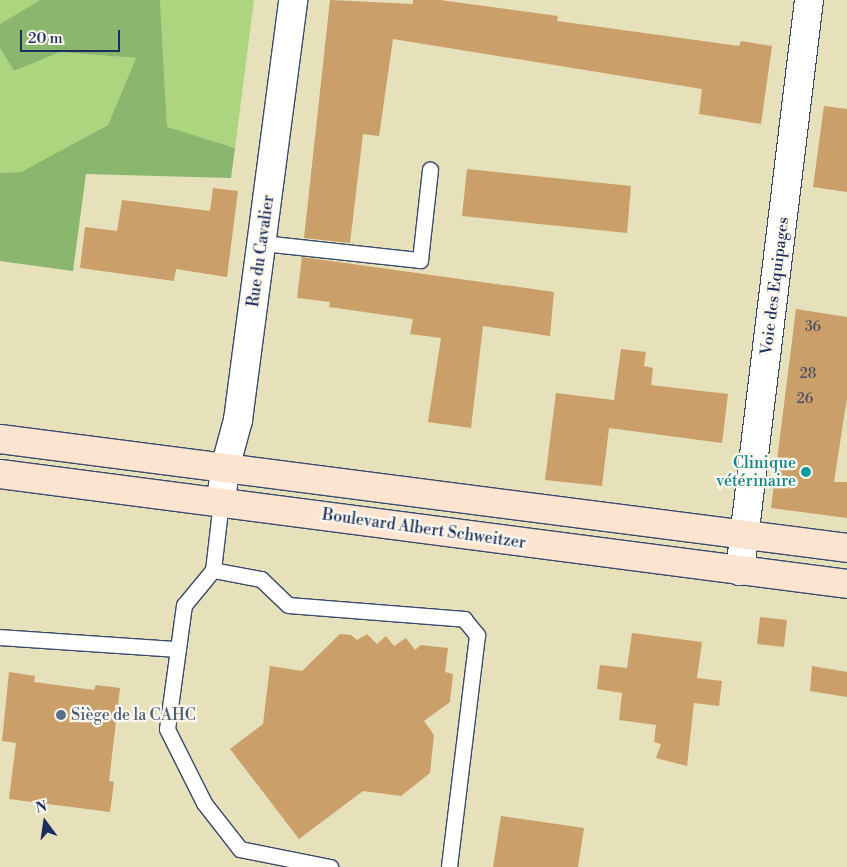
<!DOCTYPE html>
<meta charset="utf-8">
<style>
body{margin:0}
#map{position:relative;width:847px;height:867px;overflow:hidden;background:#e6e0bb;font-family:"Libre Bodoni",serif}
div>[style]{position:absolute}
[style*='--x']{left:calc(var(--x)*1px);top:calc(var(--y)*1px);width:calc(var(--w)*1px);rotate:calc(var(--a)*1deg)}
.green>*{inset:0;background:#add47e}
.forest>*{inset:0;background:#8ab66d}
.building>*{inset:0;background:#ca9f69}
.roads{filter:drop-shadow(1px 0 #394a6c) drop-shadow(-1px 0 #394a6c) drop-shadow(0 1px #394a6c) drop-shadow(0 -1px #394a6c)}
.lane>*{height:15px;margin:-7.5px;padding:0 7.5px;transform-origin:7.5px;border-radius:7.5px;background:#fff}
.street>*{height:28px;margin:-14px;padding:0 14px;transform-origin:14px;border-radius:14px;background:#fff}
.secondary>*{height:28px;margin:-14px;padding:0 14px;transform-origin:14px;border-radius:14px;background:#fde4d1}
.dots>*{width:14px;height:14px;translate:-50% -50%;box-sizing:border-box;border:2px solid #fbf7ec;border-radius:50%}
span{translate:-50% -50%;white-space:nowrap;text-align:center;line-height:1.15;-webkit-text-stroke:4.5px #fbf7ec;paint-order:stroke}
.number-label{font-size:14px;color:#474b61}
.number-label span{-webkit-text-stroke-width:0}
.street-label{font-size:16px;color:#1b2f5e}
.culture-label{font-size:16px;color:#0d838f}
.right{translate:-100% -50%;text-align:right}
.service-label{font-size:16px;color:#4e5e75}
.left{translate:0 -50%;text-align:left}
.north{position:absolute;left:20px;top:797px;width:50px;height:50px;-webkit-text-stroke:4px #fbf7ec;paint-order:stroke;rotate:346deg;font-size:14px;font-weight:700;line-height:20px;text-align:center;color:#1b2f5e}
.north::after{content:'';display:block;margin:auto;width:18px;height:22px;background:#1b2f5e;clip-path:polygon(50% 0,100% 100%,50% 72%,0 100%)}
.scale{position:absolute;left:20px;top:30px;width:100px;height:22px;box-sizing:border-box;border:2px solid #1b2f5e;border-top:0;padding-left:6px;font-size:15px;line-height:18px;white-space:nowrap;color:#1b2f5e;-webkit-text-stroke:4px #fbf7ec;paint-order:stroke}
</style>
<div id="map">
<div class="green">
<i style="clip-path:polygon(0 0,40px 0,0 24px)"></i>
<i style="clip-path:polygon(160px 0,254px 0,235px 148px,167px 128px)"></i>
<i style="clip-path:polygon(0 48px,14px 71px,60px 52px,136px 58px,108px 125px,21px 172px,0 173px)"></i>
</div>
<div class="forest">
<i style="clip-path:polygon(40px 0,160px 0,167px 127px,235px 148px,231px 178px,86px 174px,73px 271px,0 261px,0 173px,21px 172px,108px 125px,136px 58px,60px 52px,14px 71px,0 48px,0 24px)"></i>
</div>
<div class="building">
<i style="clip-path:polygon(330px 0,413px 4px,413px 0,440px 0,558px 16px,557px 21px,739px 46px,741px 41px,772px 46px,761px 124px,699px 114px,702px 89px,393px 39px,379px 136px,363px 134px,350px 243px,304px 238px)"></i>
<i style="clip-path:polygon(824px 106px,847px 109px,847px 192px,813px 187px)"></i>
<i style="clip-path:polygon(467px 169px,631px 186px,627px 233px,462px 216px)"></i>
<i style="clip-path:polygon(213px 188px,238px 191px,227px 277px,176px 269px,174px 281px,80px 268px,85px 227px,117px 231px,122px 200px,210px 211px)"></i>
<i style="clip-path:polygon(302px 257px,554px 292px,550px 336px,483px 326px,471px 428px,428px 422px,441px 338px,410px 334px,413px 319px,329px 307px,330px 302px,297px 298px)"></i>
<i style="clip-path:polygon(796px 309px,847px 317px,847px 398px,834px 482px,847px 482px,847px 518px,771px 508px)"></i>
<i style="clip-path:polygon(621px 349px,646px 352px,644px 366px,653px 368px,651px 385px,728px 394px,722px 443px,609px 428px,602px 486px,545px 480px,556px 393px,614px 400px)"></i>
<i style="clip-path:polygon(760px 617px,787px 620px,784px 647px,757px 644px)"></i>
<i style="clip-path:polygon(632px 633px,702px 642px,697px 678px,722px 681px,719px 706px,694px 703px,687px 766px,656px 758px,661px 744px,654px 742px,656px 725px,619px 720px,622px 693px,597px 689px,600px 665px,627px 668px)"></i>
<i style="clip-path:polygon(340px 634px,351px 635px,357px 640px,367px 634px,377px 644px,386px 636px,394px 646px,406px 638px,415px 650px,421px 645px,448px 648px,445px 672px,453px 674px,450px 702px,424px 721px,434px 735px,430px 773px,401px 796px,363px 791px,299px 839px,230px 749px,263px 724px,270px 666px,302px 671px)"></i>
<i style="clip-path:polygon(812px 666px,847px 672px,847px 697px,810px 691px)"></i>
<i style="clip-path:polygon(9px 672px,35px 676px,34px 682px,94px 690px,96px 685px,120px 688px,109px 781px,114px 782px,110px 812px,9px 799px,16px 743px,2px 741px)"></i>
<i style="clip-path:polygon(501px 816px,584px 828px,578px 867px,493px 867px)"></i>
</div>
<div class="roads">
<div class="lane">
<i style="--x:263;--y:243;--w:158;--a:6.2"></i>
<i style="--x:420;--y:260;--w:91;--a:-83.7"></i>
<i style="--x:221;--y:501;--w:69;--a:96.6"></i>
<i style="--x:213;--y:570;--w:45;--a:129.6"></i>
<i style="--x:184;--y:605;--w:125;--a:97.8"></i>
<i style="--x:167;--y:729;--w:83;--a:63.4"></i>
<i style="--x:204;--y:803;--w:58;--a:52"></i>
<i style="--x:240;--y:849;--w:92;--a:11.3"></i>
<i style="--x:213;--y:570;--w:49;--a:10.6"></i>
<i style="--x:261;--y:579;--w:37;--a:44"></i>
<i style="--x:288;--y:605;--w:177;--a:4.5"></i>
<i style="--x:464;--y:619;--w:21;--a:51"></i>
<i style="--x:477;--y:635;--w:234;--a:96.9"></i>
<i style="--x:0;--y:637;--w:178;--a:3.9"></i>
</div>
<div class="street">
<i style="--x:221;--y:501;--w:33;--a:-83"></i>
<i style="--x:225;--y:468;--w:50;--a:-74.8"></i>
<i style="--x:238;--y:420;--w:424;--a:-82.5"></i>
<i style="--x:740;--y:571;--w:575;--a:-83.11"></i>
</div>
<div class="secondary">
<i style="--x:0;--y:439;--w:854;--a:7.33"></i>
<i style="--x:0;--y:474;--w:854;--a:7.4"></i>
</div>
</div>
<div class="dots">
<i style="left:806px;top:472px;background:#0f9aa8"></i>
<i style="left:61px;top:715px;background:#5c6f8a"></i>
</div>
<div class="number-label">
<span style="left:813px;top:327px">36</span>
<span style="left:808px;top:374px">28</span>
<span style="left:805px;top:399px">26</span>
</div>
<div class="street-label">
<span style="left:261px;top:251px;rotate:-82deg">Rue du Cavalier</span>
<span style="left:775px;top:286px;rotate:-83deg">Voie des Equipages</span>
<span style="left:424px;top:529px;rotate:8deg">Boulevard Albert Schweitzer</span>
</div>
<div class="culture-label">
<span class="right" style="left:796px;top:472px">Clinique<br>vétérinaire</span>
</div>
<div class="service-label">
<span class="left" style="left:71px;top:715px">Siège de la CAHC</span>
</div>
<div class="north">N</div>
<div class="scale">20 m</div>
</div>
